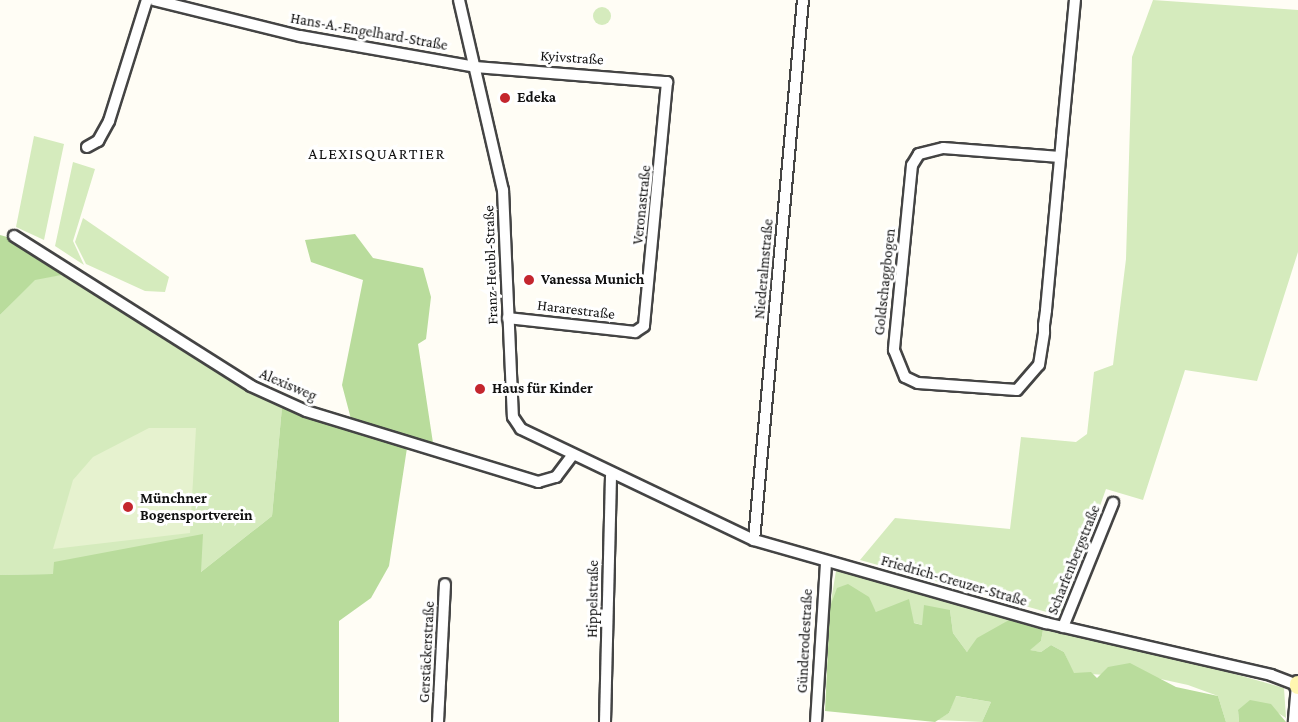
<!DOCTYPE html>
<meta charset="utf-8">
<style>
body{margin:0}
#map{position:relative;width:1298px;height:722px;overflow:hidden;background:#fffdf5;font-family:"Crimson Pro",serif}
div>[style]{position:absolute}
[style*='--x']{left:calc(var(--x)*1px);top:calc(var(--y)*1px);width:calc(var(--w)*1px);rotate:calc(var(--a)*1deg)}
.green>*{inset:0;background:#d5ebbd}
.round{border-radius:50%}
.forest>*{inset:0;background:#b9dc9c}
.pitch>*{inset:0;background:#e6f2cf}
.roads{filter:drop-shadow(2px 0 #444) drop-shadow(-2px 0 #444) drop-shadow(0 2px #444) drop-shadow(0 -2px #444)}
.street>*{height:10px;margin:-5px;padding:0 5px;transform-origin:5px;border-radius:5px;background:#fff}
.secondary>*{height:16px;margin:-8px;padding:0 8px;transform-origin:8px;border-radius:8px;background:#fff6b0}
.dots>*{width:16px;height:16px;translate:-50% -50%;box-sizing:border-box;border:3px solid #fff;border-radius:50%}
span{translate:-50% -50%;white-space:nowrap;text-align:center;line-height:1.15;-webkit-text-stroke:6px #fff;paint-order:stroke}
.street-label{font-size:15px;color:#111}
.poi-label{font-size:15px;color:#111;font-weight:700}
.left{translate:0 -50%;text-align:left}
.neighbourhood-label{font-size:16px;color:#111;letter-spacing:1.5px}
</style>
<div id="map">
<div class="green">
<i style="clip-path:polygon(1153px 0,1298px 10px,1298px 252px,1257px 381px,1185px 370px,1143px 500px,1106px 489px,1061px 616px,860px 560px,895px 518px,1010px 529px,1021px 437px,1076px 442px,1087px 434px,1094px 372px,1113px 365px,1126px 259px,1132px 57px)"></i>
<i class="round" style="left:593px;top:7px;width:18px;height:18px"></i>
<i style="clip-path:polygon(34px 136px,64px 144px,44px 240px,16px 227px)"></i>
<i style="clip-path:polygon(73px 162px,95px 169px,73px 241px,84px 265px,55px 246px)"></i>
<i style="clip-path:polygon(83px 218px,169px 277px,165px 292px,145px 291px,86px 264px,75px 242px)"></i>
<i style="clip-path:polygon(72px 273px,282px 407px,272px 516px,201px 572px,0 575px,0 315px,35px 279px)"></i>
<i style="clip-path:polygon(836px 571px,856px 576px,1009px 620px,967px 652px,953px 633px,950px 610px,926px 617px,922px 625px,876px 612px,868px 597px,830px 607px)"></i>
<i style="clip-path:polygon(1043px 630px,1167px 655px,1284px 688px,1286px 718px,1275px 711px,1238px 710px,1239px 722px,1226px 722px,1218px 696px,1188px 685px,1156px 678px,1073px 673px,1064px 652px,1051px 645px,1041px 652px,1029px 650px,1041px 641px)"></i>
<i style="clip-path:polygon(955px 696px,991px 702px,982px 722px,937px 720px,949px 713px)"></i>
</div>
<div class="forest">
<i style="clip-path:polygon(355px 234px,373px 258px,423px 268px,431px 297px,426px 339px,418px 344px,433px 443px,351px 419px,342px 385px,363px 280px,311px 262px,305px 240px)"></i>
<i style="clip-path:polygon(0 235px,11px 238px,72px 273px,35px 280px,0 315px)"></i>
<i style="clip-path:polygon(282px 407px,407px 448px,389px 566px,371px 598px,339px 621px,339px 722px,0 722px,0 575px,53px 574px,54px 562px,203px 534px,201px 572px,272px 516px)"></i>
<i style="clip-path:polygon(848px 584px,869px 597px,876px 612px,909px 599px,914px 623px,922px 625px,924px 605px,950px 610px,953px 633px,967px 652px,977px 638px,1009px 620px,1043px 630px,1041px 641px,1030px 650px,1041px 652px,1051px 645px,1064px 652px,1074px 673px,1091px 672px,1097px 678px,1108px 667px,1130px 663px,1176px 687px,1218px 696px,1226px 722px,982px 722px,991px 702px,956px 696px,949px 713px,935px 722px,825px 711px,830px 607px,837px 588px)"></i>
<i style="clip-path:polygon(1250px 700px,1271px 704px,1286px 722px,1239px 722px,1238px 710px)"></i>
</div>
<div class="pitch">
<i style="clip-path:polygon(149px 428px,196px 428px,190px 533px,53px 549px,73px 480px,93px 457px)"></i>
</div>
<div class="roads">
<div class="street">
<i style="--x:154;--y:0;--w:150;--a:13.9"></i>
<i style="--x:300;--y:36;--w:178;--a:10"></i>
<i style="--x:475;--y:67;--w:193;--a:4.5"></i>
<i style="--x:667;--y:82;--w:245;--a:95.4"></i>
<i style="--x:644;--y:326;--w:11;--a:146"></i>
<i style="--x:635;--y:332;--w:128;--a:-173.7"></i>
<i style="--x:459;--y:0;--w:195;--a:77"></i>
<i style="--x:503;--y:190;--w:227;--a:87.5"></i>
<i style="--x:513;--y:417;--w:14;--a:56"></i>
<i style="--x:521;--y:429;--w:258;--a:25.5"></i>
<i style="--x:754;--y:540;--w:304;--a:15.9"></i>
<i style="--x:1046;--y:623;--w:231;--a:13"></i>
<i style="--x:1271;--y:675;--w:28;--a:21"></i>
<i style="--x:1297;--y:685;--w:37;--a:95"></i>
<i style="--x:87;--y:147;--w:13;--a:-29"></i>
<i style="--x:98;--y:141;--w:23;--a:-61"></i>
<i style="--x:109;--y:121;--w:127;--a:-72.6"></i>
<i style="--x:1060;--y:157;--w:117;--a:-175.6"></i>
<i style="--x:943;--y:148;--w:25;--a:166"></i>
<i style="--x:919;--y:154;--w:13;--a:122"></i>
<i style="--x:912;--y:165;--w:186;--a:95.6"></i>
<i style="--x:894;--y:350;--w:29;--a:68"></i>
<i style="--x:905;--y:377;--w:14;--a:25"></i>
<i style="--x:918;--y:383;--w:99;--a:4"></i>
<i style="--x:1017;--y:390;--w:33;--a:-49"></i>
<i style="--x:1039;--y:365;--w:33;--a:-81"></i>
<i style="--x:1044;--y:332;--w:7;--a:-90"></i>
<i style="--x:1044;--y:325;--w:15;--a:-82"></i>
<i style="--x:1046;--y:310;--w:174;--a:-84.7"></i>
<i style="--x:1062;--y:137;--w:138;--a:-84.6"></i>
<i style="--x:14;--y:236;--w:280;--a:32.3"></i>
<i style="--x:251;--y:386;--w:60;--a:24.4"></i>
<i style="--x:306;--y:411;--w:243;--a:17"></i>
<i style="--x:538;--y:482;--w:19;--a:-16"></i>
<i style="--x:556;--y:477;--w:25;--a:-53"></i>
<i style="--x:754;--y:540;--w:542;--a:-84.82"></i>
<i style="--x:1063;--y:627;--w:134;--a:-68"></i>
<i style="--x:438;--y:722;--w:138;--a:-87.1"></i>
<i style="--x:605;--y:722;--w:246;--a:-88.6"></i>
<i style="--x:816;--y:722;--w:161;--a:-86.4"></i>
</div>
<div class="secondary">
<i style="--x:1298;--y:684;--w:2;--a:90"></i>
</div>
</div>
<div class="dots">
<i style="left:505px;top:98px;background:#c4262e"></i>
<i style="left:529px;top:280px;background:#c4262e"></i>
<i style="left:480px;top:389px;background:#c4262e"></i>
<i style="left:128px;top:507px;background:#c4262e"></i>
</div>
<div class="street-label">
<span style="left:369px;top:32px;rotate:10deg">Hans-A.-Engelhard-Straße</span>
<span style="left:572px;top:58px;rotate:4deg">Kyivstraße</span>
<span style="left:642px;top:205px;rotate:-84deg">Veronastraße</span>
<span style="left:491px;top:265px;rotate:-92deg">Franz-Heubl-Straße</span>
<span style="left:764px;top:269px;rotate:-85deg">Niederalmstraße</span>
<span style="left:885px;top:282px;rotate:-84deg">Goldschaggbogen</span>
<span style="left:576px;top:310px;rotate:7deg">Hararestraße</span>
<span style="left:288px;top:385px;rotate:23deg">Alexisweg</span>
<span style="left:1074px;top:560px;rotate:-68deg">Scharfenbergstraße</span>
<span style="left:954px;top:581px;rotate:16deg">Friedrich-Creuzer-Straße</span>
<span style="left:593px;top:599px;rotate:-89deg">Hippelstraße</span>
<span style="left:805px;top:641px;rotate:-87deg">Günderodestraße</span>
<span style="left:427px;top:652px;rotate:-87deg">Gerstäckerstraße</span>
</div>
<div class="poi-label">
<span class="left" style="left:517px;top:98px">Edeka</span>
<span class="left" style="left:541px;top:280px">Vanessa Munich</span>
<span class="left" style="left:492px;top:389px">Haus für Kinder</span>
<span class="left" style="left:140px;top:507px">Münchner<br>Bogensportverein</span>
</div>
<div class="neighbourhood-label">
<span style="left:377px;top:154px">ALEXISQUARTIER</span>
</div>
</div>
